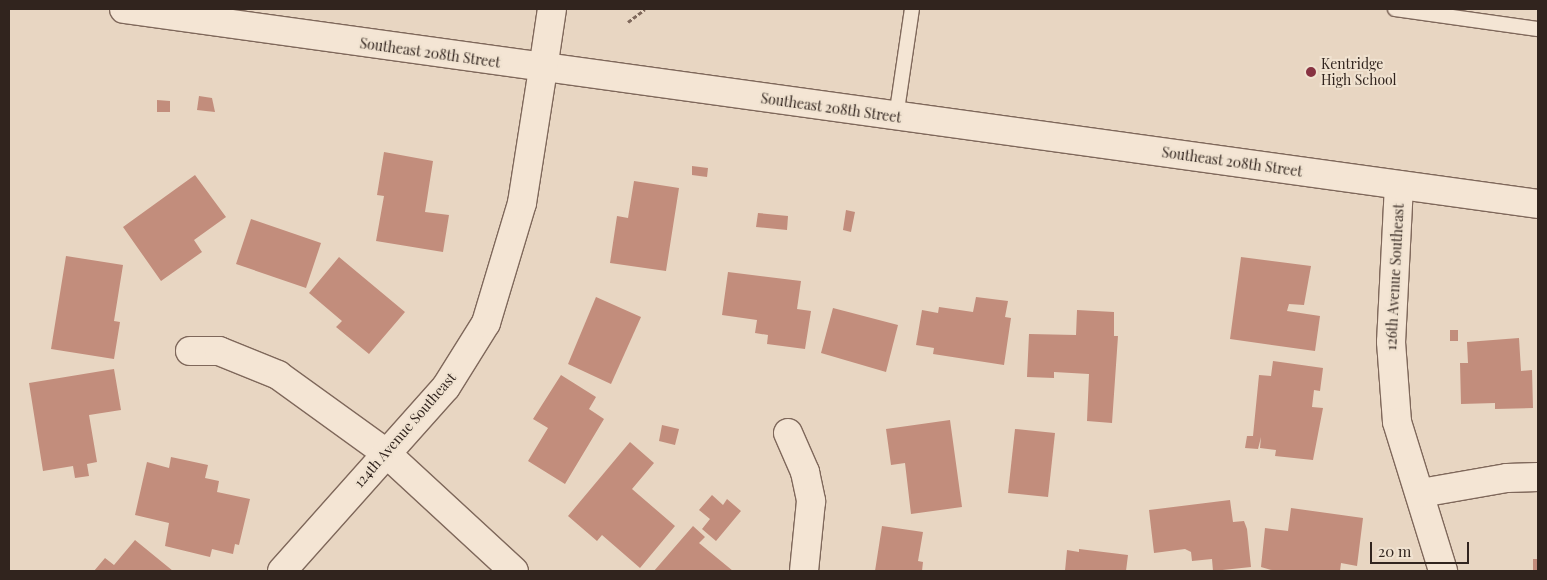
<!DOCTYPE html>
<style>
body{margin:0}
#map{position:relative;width:1547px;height:580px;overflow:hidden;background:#e8d6c2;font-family:"Playfair Display",serif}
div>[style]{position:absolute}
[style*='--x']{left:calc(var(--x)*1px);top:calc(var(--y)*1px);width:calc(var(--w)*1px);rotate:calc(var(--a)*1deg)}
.building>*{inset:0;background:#c28d7c}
.path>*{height:3px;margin-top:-1.5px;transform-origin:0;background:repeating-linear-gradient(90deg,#7f685b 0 4px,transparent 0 6.5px)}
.roads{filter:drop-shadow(1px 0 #7f685b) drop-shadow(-1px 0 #7f685b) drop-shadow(0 1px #7f685b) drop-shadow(0 -1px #7f685b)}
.lane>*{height:14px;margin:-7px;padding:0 7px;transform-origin:7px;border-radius:7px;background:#f4e5d4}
.street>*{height:28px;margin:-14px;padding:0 14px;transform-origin:14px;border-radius:14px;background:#f4e5d4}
.secondary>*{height:28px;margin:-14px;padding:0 14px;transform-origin:14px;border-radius:14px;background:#f4e5d4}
.dots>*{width:14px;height:14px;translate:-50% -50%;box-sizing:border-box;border:2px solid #f0e2d0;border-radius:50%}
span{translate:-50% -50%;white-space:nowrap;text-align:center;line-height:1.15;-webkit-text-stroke:4px #f0e2d0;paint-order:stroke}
.street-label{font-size:14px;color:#31241e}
.poi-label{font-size:14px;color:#31241e}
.left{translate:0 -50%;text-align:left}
.frame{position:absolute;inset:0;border:10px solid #31241e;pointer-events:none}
.scale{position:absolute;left:1370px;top:542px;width:99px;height:22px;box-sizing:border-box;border:2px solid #31241e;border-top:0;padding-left:6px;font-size:15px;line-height:18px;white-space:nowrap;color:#31241e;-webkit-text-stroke:4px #f0e2d0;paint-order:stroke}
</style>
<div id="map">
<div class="building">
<i style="clip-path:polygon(199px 96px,212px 98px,215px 112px,197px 110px)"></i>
<i style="clip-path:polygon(157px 100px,170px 101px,170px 112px,157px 112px)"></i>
<i style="clip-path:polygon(384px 152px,433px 161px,425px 212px,449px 215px,443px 252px,376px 241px,384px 196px,377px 195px)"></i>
<i style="clip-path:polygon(692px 166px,708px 168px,707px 177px,692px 175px)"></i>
<i style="clip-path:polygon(195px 175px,226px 217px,194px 240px,202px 252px,161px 281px,123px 227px)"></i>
<i style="clip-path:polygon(634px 181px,679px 188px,666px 271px,610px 263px,617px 216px,628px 218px)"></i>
<i style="clip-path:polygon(846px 210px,855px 212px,851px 232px,843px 230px)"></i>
<i style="clip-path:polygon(758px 213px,788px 216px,787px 230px,756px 227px)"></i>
<i style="clip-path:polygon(251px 219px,321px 243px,306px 288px,236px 264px)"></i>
<i style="clip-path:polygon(66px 256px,123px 265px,114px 321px,120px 322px,114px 359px,51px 349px)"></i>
<i style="clip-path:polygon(339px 257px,405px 312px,369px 354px,336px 327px,342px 321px,309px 293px)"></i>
<i style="clip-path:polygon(1241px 257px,1311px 266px,1304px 305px,1289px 304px,1287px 311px,1320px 316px,1315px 351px,1230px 339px)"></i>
<i style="clip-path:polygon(728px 272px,801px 281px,797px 309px,811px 311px,805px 349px,767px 344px,768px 335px,755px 333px,757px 320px,722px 315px)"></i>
<i style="clip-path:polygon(596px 297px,641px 317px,611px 384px,568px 364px)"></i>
<i style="clip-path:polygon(976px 297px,1008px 301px,1005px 317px,1011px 318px,1004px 365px,933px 354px,934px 348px,916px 345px,922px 310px,938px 313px,939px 307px,973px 312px)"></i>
<i style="clip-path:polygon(833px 308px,898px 325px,886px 372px,821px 353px)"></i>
<i style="clip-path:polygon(1077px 310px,1114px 312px,1114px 336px,1118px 336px,1112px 423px,1087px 421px,1089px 374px,1054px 372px,1054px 378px,1027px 377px,1029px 334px,1076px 335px)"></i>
<i style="clip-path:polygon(1450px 330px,1458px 330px,1458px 341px,1450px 341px)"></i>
<i style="clip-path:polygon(1519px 338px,1521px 371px,1532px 370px,1533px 408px,1495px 409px,1495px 403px,1461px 404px,1460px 363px,1468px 363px,1467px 342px)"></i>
<i style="clip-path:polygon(1273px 361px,1323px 368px,1320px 391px,1314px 390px,1312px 407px,1323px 408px,1313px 460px,1275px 456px,1276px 450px,1260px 448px,1261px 437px,1258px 449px,1245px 448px,1247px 436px,1253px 436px,1259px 375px,1271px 376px)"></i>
<i style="clip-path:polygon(114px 369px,121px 410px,89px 415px,97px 462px,87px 464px,89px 476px,75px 478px,73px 466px,43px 471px,29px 383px)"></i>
<i style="clip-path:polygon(561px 375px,596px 397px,589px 409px,604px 419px,565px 484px,528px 461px,548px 428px,533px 419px)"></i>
<i style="clip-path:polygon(950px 420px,962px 507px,911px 514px,905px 463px,891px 465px,886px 429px)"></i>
<i style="clip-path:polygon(662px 425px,679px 429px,675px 445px,659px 441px)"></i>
<i style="clip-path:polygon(1015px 429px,1055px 433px,1048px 497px,1008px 493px)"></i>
<i style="clip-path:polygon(630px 442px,654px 463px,632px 489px,675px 526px,640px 568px,602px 535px,597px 541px,568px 516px)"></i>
<i style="clip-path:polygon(171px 457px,208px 465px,205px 478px,219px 481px,217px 492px,250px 499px,239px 545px,235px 544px,233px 554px,212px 549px,210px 557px,165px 546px,169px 523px,135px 515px,147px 462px,169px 468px)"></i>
<i style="clip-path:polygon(712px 495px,723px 505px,727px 499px,741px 511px,716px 541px,702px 529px,710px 519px,699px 510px)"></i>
<i style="clip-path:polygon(1230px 500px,1233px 522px,1244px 521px,1247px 529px,1251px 567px,1213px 571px,1212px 559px,1192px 561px,1191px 552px,1185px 549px,1154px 553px,1149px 510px)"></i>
<i style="clip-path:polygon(1291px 508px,1363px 518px,1357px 566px,1341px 563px,1340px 571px,1275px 571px,1261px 567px,1265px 528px,1288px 531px)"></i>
<i style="clip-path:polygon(693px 526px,705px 537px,699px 543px,733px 571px,654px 571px)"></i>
<i style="clip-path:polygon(882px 526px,923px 532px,918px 561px,923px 562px,922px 571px,875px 571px)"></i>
<i style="clip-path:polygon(135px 540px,173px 571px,94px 571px,105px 558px,114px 565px)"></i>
<i style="clip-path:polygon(1079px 549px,1128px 555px,1126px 571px,1065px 571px,1067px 550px,1079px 552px)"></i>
<i style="clip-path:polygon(1533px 559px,1538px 559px,1538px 571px,1533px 571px)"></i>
</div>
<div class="path">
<i style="--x:628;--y:22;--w:21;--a:-37"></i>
</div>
<div class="roads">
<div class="lane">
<i style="--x:1395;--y:9;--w:144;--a:8"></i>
<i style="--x:896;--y:117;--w:109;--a:-81.6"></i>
</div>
<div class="street">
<i style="--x:1399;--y:185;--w:157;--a:92.9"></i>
<i style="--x:1391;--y:342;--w:80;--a:85.7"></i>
<i style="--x:1397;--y:422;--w:156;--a:72.8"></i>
<i style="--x:190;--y:351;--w:29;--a:0"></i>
<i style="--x:219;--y:351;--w:64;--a:22.1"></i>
<i style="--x:278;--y:375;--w:133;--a:35.8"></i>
<i style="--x:386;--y:453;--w:174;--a:42.7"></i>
<i style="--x:788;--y:433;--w:43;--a:66.4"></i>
<i style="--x:805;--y:472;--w:30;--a:78"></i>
<i style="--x:811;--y:501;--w:70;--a:95.7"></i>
<i style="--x:1421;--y:493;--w:87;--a:-9.9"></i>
<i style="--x:1507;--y:478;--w:31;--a:-2"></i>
<i style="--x:282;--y:571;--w:246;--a:-48.3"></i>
<i style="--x:446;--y:387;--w:75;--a:-58"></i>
<i style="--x:486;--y:323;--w:125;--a:-73.3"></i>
<i style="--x:522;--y:203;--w:136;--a:-81.1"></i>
</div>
<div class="secondary">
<i style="--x:124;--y:9;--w:1427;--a:7.85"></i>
<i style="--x:543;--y:69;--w:61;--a:-81.5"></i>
</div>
</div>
<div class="dots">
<i style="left:1311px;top:72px;background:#873241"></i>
</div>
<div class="street-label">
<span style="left:430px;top:53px;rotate:8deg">Southeast 208th Street</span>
<span style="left:831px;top:108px;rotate:8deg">Southeast 208th Street</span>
<span style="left:1232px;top:162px;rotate:8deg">Southeast 208th Street</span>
<span style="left:1395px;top:277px;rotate:-87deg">126th Avenue Southeast</span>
<span style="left:405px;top:430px;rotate:-49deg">124th Avenue Southeast</span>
</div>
<div class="poi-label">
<span class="left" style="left:1321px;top:72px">Kentridge<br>High School</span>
</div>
<div class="frame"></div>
<div class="scale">20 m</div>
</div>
